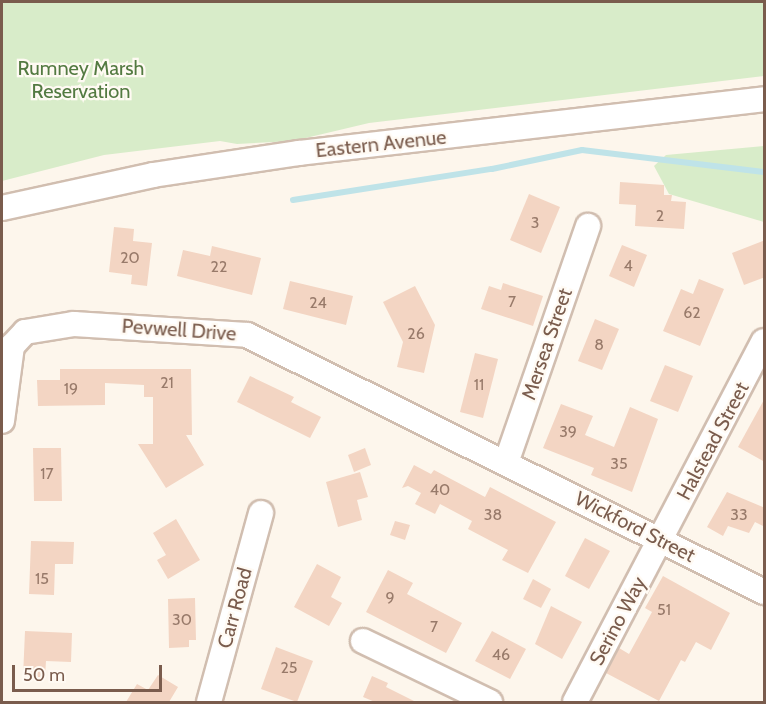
<!DOCTYPE html>
<style>
body{margin:0}
#map{position:relative;width:766px;height:704px;overflow:hidden;background:#fdf6ec;font-family:Cabin,sans-serif}
div>[style]{position:absolute}
[style*='--x']{left:calc(var(--x)*1px);top:calc(var(--y)*1px);width:calc(var(--w)*1px);rotate:calc(var(--a)*1deg)}
.green>*{inset:0;background:#d8ecc9}
.stream>*{height:6px;margin:-3px;padding:0 3px;transform-origin:3px;border-radius:3px;background:#bfe3e8}
.building>*{inset:0;background:#f3d5c3}
.roads{filter:drop-shadow(2px 0 #d1beb0) drop-shadow(-2px 0 #d1beb0) drop-shadow(0 2px #d1beb0) drop-shadow(0 -2px #d1beb0)}
.minor>*{height:24px;margin:-12px;padding:0 12px;transform-origin:12px;border-radius:12px;background:#fff}
span{translate:-50% -50%;white-space:nowrap;text-align:center;line-height:1.15;-webkit-text-stroke:4.5px #fffaf3;paint-order:stroke}
.number-label{font-size:16px;color:#987a6a}
.number-label span{-webkit-text-stroke-width:0}
.park-label{font-size:20px;color:#537a41}
.street-label{font-size:20px;color:#7a5c4d}
.frame{position:absolute;inset:0;border:3px solid #7a5c4d;pointer-events:none}
.scale{position:absolute;left:12px;top:665px;width:150px;height:27px;box-sizing:border-box;border:3px solid #7a5c4d;border-top:0;padding-left:8px;font-size:18px;line-height:21px;white-space:nowrap;color:#7a5c4d;-webkit-text-stroke:4px #fffaf3;paint-order:stroke}
</style>
<div id="map">
<div class="green">
<i style="clip-path:polygon(2px 2px,764px 2px,764px 76px,369px 123px,293px 141px,237px 144px,220px 141px,104px 155px,2px 181px)"></i>
<i style="clip-path:polygon(764px 146px,764px 222px,669px 194px,654px 166px,666px 155px)"></i>
</div>
<div class="stream">
<i style="--x:293;--y:200;--w:201;--a:-8.9"></i>
<i style="--x:492;--y:169;--w:92;--a:-11.9"></i>
<i style="--x:582;--y:150;--w:183;--a:6.9"></i>
</div>
<div class="building">
<i style="clip-path:polygon(620px 182px,664px 185px,664px 195px,672px 195px,671px 201px,686px 202px,684px 229px,635px 226px,636px 205px,619px 204px)"></i>
<i style="clip-path:polygon(529px 194px,560px 207px,541px 253px,510px 240px)"></i>
<i style="clip-path:polygon(114px 227px,134px 229px,133px 241px,152px 243px,147px 286px,131px 284px,132px 275px,109px 272px)"></i>
<i style="clip-path:polygon(765px 240px,765px 277px,744px 285px,732px 253px)"></i>
<i style="clip-path:polygon(622px 245px,647px 255px,634px 287px,609px 276px)"></i>
<i style="clip-path:polygon(212px 246px,261px 258px,252px 295px,177px 276px,183px 250px,210px 256px)"></i>
<i style="clip-path:polygon(699px 279px,724px 289px,700px 346px,663px 331px,681px 289px,693px 294px)"></i>
<i style="clip-path:polygon(290px 281px,353px 296px,346px 325px,283px 309px)"></i>
<i style="clip-path:polygon(503px 283px,543px 296px,533px 326px,481px 309px,489px 286px,501px 290px)"></i>
<i style="clip-path:polygon(415px 286px,435px 325px,424px 373px,397px 367px,403px 342px,383px 302px)"></i>
<i style="clip-path:polygon(595px 319px,619px 329px,602px 370px,578px 361px)"></i>
<i style="clip-path:polygon(475px 353px,498px 359px,483px 418px,460px 412px)"></i>
<i style="clip-path:polygon(665px 365px,693px 376px,678px 412px,650px 401px)"></i>
<i style="clip-path:polygon(60px 369px,191px 369px,192px 435px,186px 435px,204px 465px,166px 488px,138px 444px,153px 444px,153px 397px,144px 397px,144px 385px,105px 383px,105px 405px,38px 406px,37px 380px,60px 380px)"></i>
<i style="clip-path:polygon(250px 376px,294px 397px,291px 402px,321px 417px,310px 438px,237px 402px)"></i>
<i style="clip-path:polygon(765px 398px,765px 462px,738px 447px)"></i>
<i style="clip-path:polygon(561px 404px,593px 416px,585px 435px,614px 447px,630px 407px,658px 419px,632px 492px,591px 475px,594px 468px,543px 448px)"></i>
<i style="clip-path:polygon(33px 448px,61px 448px,62px 501px,34px 501px)"></i>
<i style="clip-path:polygon(365px 448px,371px 465px,354px 472px,348px 455px)"></i>
<i style="clip-path:polygon(414px 465px,431px 474px,434px 470px,485px 497px,490px 487px,556px 522px,528px 573px,502px 560px,508px 550px,468px 529px,472px 521px,440px 504px,435px 514px,415px 504px,421px 493px,408px 486px,402px 488px)"></i>
<i style="clip-path:polygon(360px 472px,368px 497px,357px 500px,362px 520px,338px 527px,326px 482px)"></i>
<i style="clip-path:polygon(727px 492px,765px 508px,765px 527px,755px 522px,749px 533px,728px 526px,723px 536px,707px 527px)"></i>
<i style="clip-path:polygon(176px 519px,200px 560px,168px 579px,157px 560px,166px 555px,153px 533px)"></i>
<i style="clip-path:polygon(395px 521px,410px 525px,405px 540px,390px 535px)"></i>
<i style="clip-path:polygon(585px 538px,610px 551px,589px 589px,565px 576px)"></i>
<i style="clip-path:polygon(31px 541px,74px 542px,73px 564px,55px 564px,54px 595px,29px 594px)"></i>
<i style="clip-path:polygon(317px 564px,341px 577px,331px 597px,342px 603px,329px 626px,294px 607px)"></i>
<i style="clip-path:polygon(388px 570px,413px 583px,407px 594px,462px 623px,446px 653px,366px 612px)"></i>
<i style="clip-path:polygon(663px 576px,730px 613px,711px 650px,696px 642px,685px 662px,681px 660px,659px 701px,606px 673px,619px 648px,629px 654px,652px 612px,645px 608px)"></i>
<i style="clip-path:polygon(533px 579px,551px 589px,541px 608px,523px 599px)"></i>
<i style="clip-path:polygon(195px 598px,196px 640px,189px 640px,189px 647px,169px 648px,168px 599px)"></i>
<i style="clip-path:polygon(551px 606px,582px 622px,562px 659px,535px 644px)"></i>
<i style="clip-path:polygon(25px 631px,72px 633px,71px 662px,46px 661px,45px 677px,23px 677px)"></i>
<i style="clip-path:polygon(492px 631px,526px 649px,510px 679px,475px 661px)"></i>
<i style="clip-path:polygon(276px 647px,313px 661px,297px 702px,261px 689px)"></i>
<i style="clip-path:polygon(158px 675px,178px 687px,169px 702px,126px 702px,137px 684px,148px 690px)"></i>
<i style="clip-path:polygon(372px 676px,388px 683px,386px 687px,416px 702px,375px 702px,363px 697px)"></i>
</div>
<div class="roads">
<div class="minor">
<i style="--x:2;--y:208;--w:155;--a:-12.3"></i>
<i style="--x:153;--y:175;--w:148;--a:-8.6"></i>
<i style="--x:299;--y:153;--w:468;--a:-6.6"></i>
<i style="--x:2;--y:421;--w:76;--a:-82.4"></i>
<i style="--x:12;--y:346;--w:19;--a:-47"></i>
<i style="--x:25;--y:332;--w:50;--a:-9.3"></i>
<i style="--x:74;--y:324;--w:173;--a:3.6"></i>
<i style="--x:247;--y:335;--w:577;--a:26.43"></i>
<i style="--x:506;--y:463;--w:251;--a:-70.9"></i>
<i style="--x:363;--y:641;--w:141;--a:25.7"></i>
<i style="--x:209;--y:702;--w:196;--a:-74.6"></i>
<i style="--x:575;--y:702;--w:407;--a:-62.4"></i>
</div>
</div>
<div class="number-label">
<span style="left:660px;top:216px">2</span>
<span style="left:535px;top:223px">3</span>
<span style="left:130px;top:258px">20</span>
<span style="left:628px;top:266px">4</span>
<span style="left:219px;top:267px">22</span>
<span style="left:512px;top:302px">7</span>
<span style="left:318px;top:303px">24</span>
<span style="left:692px;top:313px">62</span>
<span style="left:416px;top:334px">26</span>
<span style="left:599px;top:345px">8</span>
<span style="left:167px;top:383px">21</span>
<span style="left:479px;top:385px">11</span>
<span style="left:71px;top:389px">19</span>
<span style="left:568px;top:432px">39</span>
<span style="left:619px;top:464px">35</span>
<span style="left:47px;top:474px">17</span>
<span style="left:440px;top:490px">40</span>
<span style="left:493px;top:515px">38</span>
<span style="left:739px;top:515px">33</span>
<span style="left:42px;top:579px">15</span>
<span style="left:390px;top:598px">9</span>
<span style="left:664px;top:610px">51</span>
<span style="left:182px;top:620px">30</span>
<span style="left:434px;top:627px">7</span>
<span style="left:501px;top:655px">46</span>
<span style="left:289px;top:668px">25</span>
</div>
<div class="park-label">
<span style="left:81px;top:80px">Rumney Marsh<br>Reservation</span>
</div>
<div class="street-label">
<span style="left:381px;top:144px;rotate:-6deg">Eastern Avenue</span>
<span style="left:179px;top:330px;rotate:4deg">Pevwell Drive</span>
<span style="left:547px;top:344px;rotate:-71deg">Mersea Street</span>
<span style="left:713px;top:441px;rotate:-62deg">Halstead Street</span>
<span style="left:635px;top:527px;rotate:27deg">Wickford Street</span>
<span style="left:235px;top:608px;rotate:-75deg">Carr Road</span>
<span style="left:618px;top:621px;rotate:-62deg">Serino Way</span>
</div>
<div class="frame"></div>
<div class="scale">50 m</div>
</div>
